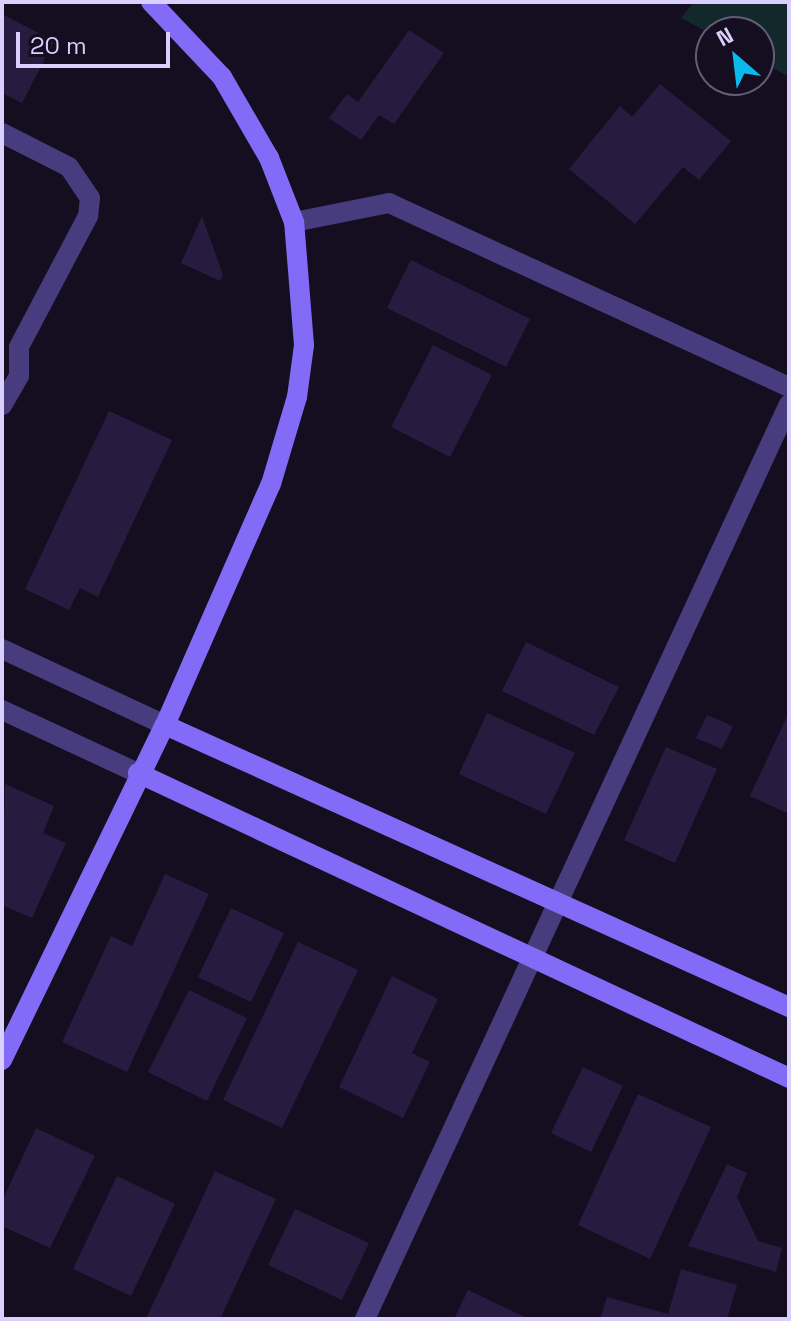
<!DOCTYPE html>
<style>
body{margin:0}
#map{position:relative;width:791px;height:1321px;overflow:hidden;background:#140e20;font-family:"Space Grotesk",sans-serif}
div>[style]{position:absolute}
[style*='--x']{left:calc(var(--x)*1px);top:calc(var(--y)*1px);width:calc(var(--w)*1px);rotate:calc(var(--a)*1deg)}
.green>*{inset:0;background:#12282a}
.building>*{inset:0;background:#281b40}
.street>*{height:20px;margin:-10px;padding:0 10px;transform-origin:10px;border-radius:10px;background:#473c7d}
.secondary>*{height:20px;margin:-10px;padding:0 10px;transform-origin:10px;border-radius:10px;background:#826cf7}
span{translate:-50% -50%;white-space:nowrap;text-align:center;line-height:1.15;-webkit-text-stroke:8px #140e20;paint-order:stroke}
.frame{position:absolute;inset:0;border:4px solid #dbd0fd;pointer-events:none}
.north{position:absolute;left:695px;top:16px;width:80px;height:80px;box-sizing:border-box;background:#140e20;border:2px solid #645c78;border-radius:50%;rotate:332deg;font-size:22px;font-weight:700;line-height:32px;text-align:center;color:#dbd0fd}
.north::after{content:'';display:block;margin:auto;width:28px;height:36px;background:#0cb9ec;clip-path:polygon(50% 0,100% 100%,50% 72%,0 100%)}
.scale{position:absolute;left:16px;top:32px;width:154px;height:36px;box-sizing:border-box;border:4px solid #dbd0fd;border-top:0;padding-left:10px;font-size:24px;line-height:28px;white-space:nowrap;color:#dbd0fd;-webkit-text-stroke:6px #140e20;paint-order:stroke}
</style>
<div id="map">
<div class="green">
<i style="clip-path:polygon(694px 2px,789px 2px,789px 77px,759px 60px,759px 32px,711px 34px,681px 18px)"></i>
</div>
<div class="building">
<i style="clip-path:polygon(2px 14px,54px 41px,22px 103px,2px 93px)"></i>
<i style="clip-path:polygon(409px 30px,444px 53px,394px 124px,379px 115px,361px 140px,329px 118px,347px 94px,358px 102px)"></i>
<i style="clip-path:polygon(660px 84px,731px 141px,699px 180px,683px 167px,635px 224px,569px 169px,620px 106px,632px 117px)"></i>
<i style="clip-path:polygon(202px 216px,223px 275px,220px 281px,181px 263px)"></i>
<i style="clip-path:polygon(411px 260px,530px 319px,506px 367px,387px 308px)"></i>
<i style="clip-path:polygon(433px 345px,492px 375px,450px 457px,391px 427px)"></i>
<i style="clip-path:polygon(109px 411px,172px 440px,98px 597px,80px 588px,69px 610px,25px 589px)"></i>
<i style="clip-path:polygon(526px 642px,619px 687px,594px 735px,502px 691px)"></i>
<i style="clip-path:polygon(789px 712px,789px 814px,750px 796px)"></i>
<i style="clip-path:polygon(487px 713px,575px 753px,546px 814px,459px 774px)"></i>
<i style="clip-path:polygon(707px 715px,733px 726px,722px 749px,696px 738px)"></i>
<i style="clip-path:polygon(666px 747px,717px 769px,675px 863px,624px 840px)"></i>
<i style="clip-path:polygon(5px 784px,54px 806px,43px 833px,66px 843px,32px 918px,2px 905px)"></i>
<i style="clip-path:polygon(165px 874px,209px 894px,127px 1072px,62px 1042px,111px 936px,132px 946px)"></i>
<i style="clip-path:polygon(231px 908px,284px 933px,251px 1002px,198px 977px)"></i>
<i style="clip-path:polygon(298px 942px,358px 970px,282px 1128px,223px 1100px)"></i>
<i style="clip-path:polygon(392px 976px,438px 999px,412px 1053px,430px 1062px,403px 1118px,339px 1087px)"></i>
<i style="clip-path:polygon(189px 990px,247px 1018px,207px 1101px,148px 1072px)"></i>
<i style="clip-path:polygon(583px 1067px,623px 1086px,591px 1152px,551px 1133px)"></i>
<i style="clip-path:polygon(638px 1094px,711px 1127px,650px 1259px,578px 1225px)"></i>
<i style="clip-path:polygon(36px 1128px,95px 1156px,50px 1248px,2px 1226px,2px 1201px)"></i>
<i style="clip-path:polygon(727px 1164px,747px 1173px,737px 1197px,758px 1241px,782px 1248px,776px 1272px,688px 1246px)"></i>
<i style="clip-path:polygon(215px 1171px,276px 1199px,220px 1319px,146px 1319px)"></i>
<i style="clip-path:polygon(117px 1176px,175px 1204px,131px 1296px,73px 1269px)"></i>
<i style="clip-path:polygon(295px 1209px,369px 1243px,342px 1300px,268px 1265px)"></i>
<i style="clip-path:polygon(681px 1269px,737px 1285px,727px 1319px,600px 1319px,607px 1297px,668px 1314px)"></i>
<i style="clip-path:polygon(468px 1290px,529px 1319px,454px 1319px)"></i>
</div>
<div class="street">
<i style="--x:2;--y:133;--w:75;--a:26.9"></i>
<i style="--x:69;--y:167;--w:37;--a:56"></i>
<i style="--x:90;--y:198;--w:18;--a:96"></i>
<i style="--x:88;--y:216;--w:148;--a:117.8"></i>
<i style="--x:19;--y:347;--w:29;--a:90"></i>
<i style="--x:19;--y:376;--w:34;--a:120"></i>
<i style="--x:294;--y:222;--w:97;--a:-11.3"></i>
<i style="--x:389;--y:203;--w:440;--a:24.7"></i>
<i style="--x:2;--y:649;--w:180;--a:25"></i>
<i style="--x:2;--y:710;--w:150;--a:24.9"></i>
<i style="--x:365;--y:1319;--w:1008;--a:-65.14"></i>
</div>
<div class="secondary">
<i style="--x:165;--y:725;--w:685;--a:24.32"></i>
<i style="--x:138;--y:773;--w:719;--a:25.1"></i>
<i style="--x:2;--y:1060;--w:373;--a:-64.1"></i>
<i style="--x:165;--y:725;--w:263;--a:-66.3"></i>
<i style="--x:271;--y:484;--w:91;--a:-73.4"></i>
<i style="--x:297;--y:397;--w:52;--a:-82.3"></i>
<i style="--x:304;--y:345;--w:123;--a:-94.6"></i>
<i style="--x:294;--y:222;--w:69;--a:-111.3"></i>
<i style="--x:269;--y:158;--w:94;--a:-120.1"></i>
<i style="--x:222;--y:77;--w:103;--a:-133.4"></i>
</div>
<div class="frame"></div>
<div class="north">N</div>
<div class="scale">20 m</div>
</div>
